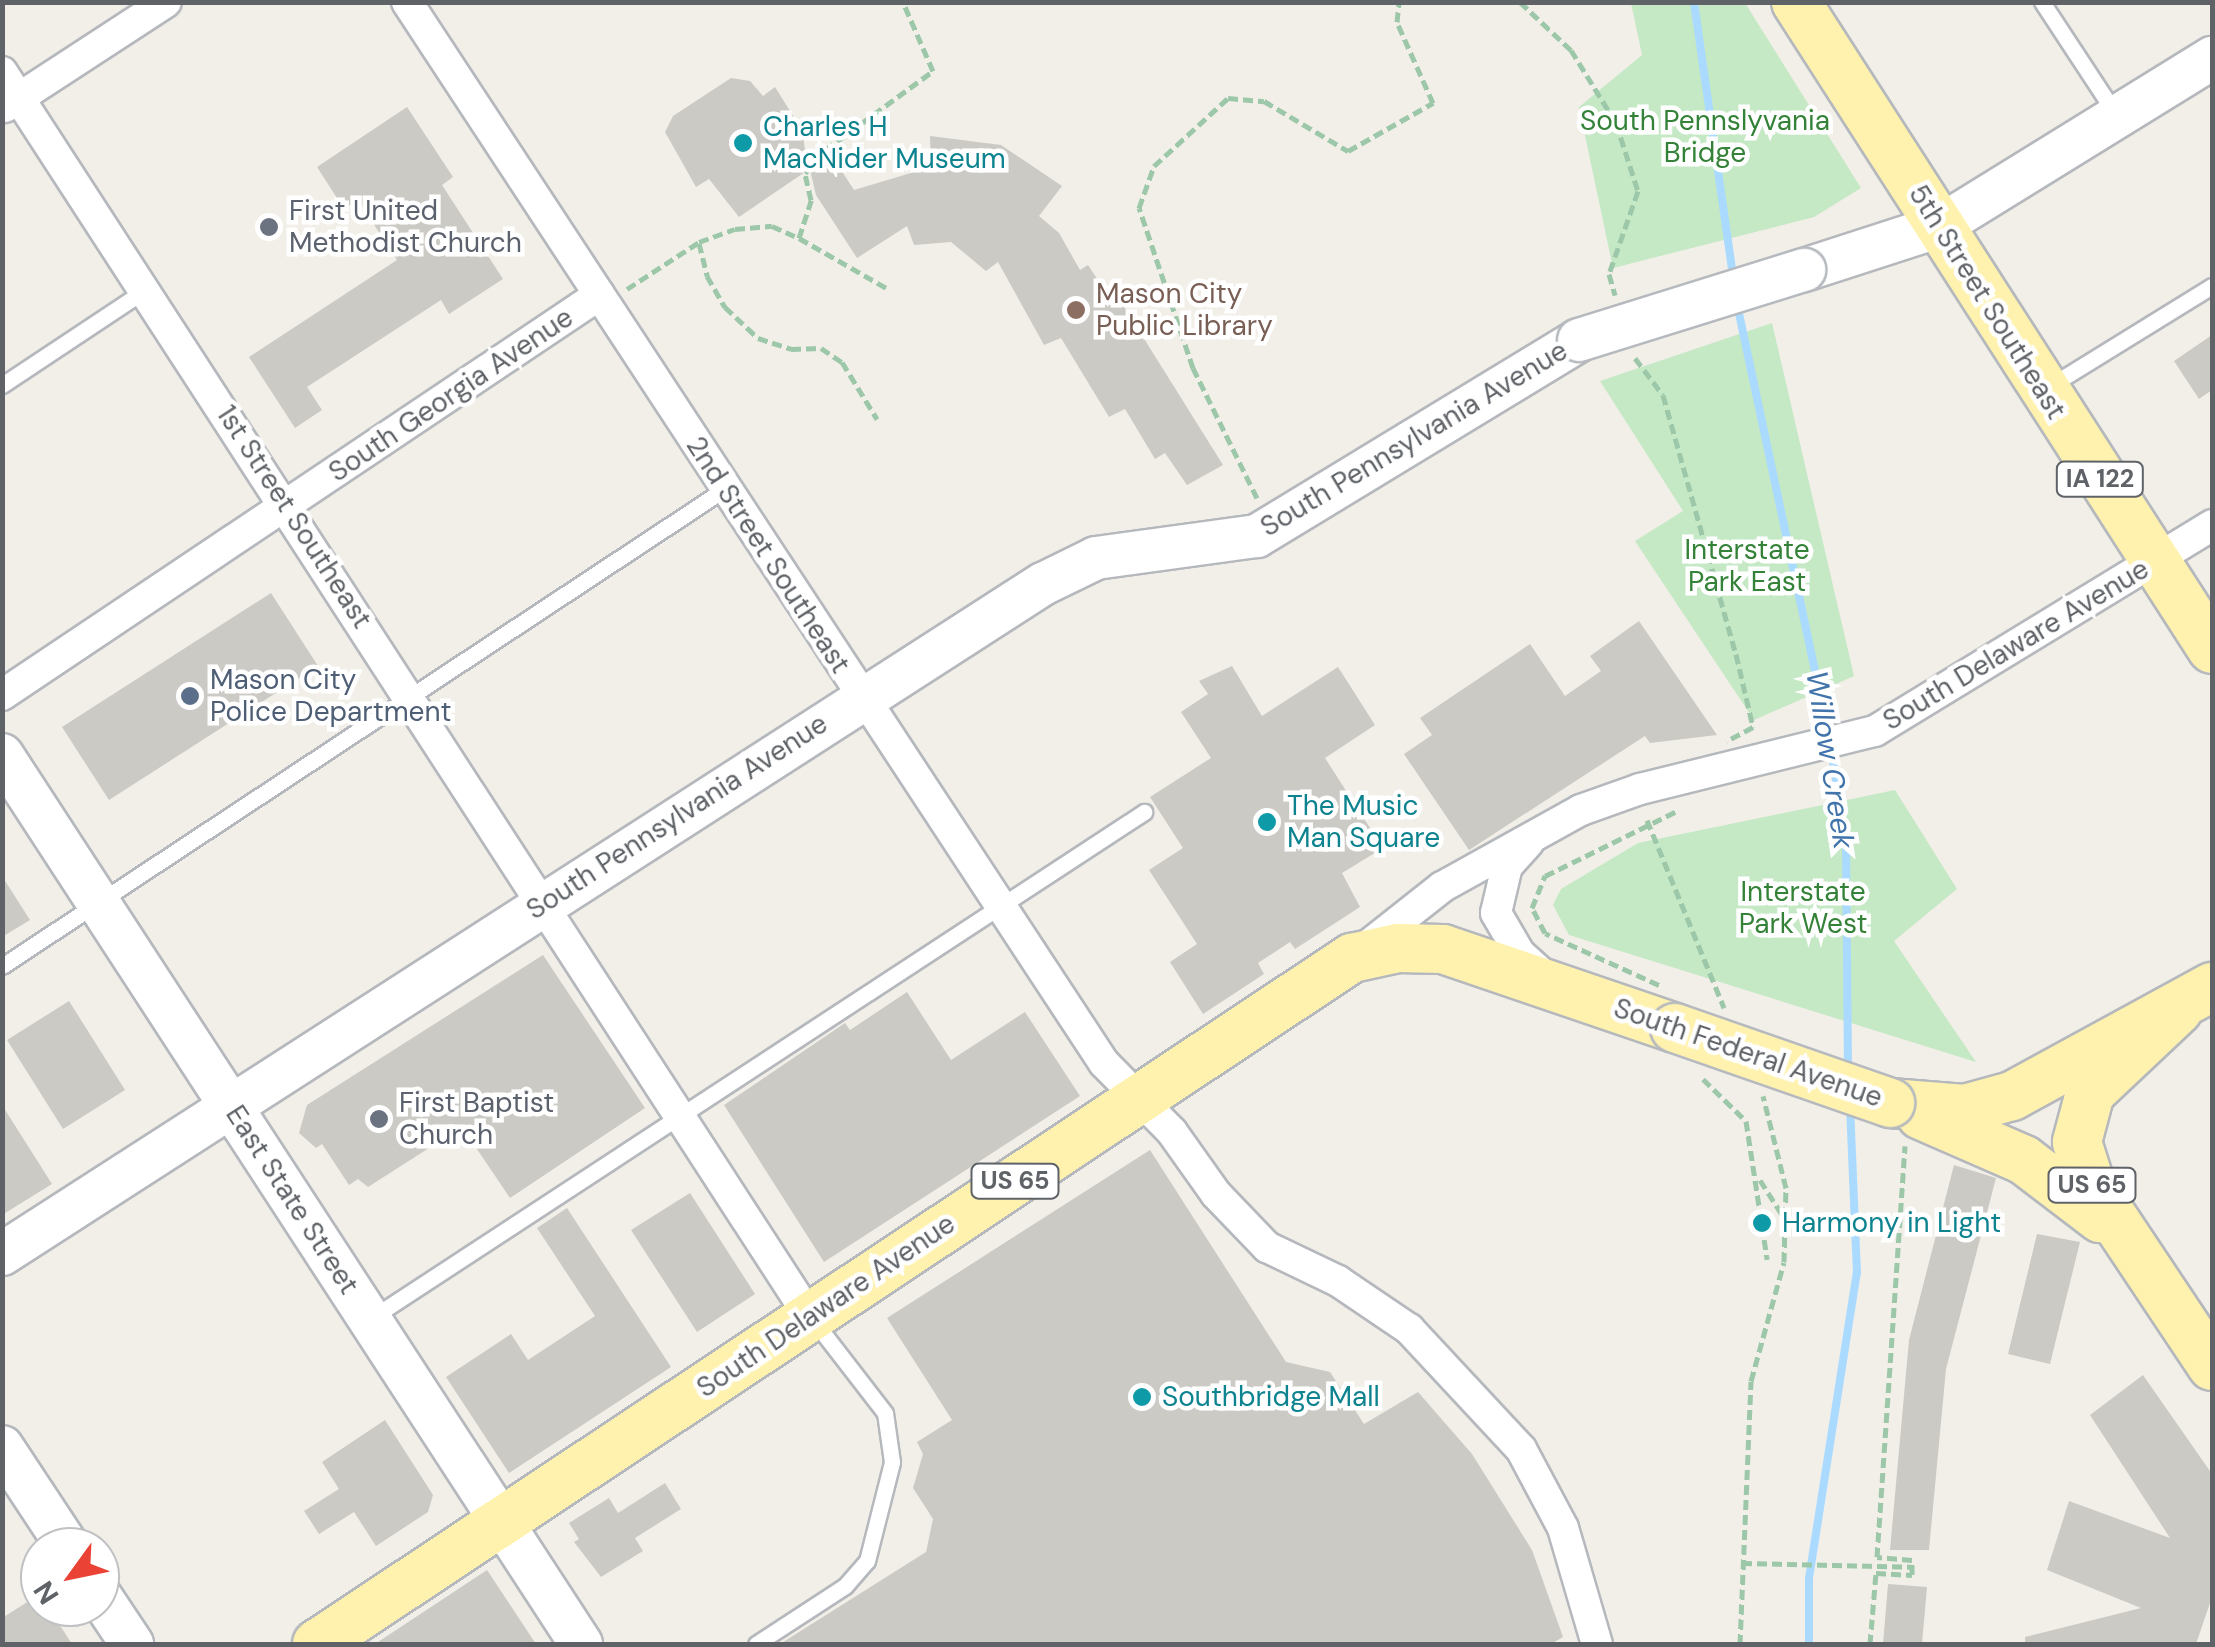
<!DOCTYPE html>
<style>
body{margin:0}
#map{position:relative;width:2215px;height:1647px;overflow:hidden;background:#f1efe8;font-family:"DM Sans",sans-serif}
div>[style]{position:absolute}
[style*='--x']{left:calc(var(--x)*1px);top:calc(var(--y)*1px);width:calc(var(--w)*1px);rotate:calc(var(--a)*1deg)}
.green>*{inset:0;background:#c5e8c5}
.stream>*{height:8px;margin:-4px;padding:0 4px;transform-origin:4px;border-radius:4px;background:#aadaff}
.building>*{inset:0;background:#cccac5}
.path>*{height:5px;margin-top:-2.5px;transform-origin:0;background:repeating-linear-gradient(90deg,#9cc7a9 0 10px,transparent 0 15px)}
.roads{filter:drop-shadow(2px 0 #b5b8bc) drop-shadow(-2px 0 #b5b8bc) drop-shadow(0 2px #b5b8bc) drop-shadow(0 -2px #b5b8bc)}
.lane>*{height:15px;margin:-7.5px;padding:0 7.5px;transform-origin:7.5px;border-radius:7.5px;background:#fff}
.street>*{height:30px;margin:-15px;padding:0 15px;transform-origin:15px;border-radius:15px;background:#fff}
.secondary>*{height:42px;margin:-21px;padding:0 21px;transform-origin:21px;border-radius:21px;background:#fff}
.primary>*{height:48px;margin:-24px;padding:0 24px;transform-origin:24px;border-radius:24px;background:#fff2af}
.bridges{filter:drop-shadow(2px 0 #b6babf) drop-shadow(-2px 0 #b6babf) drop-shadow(0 2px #b6babf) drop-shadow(0 -2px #b6babf)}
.secondary-bridge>*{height:42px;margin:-21px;padding:0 21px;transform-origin:21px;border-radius:21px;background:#fff}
.primary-bridge>*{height:48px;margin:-24px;padding:0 24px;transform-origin:24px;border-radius:24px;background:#fff2af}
.dots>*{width:28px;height:28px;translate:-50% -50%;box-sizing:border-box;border:5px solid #fff;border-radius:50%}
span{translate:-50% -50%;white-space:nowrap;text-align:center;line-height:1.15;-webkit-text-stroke:9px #fff;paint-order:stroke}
.shield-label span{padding:2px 8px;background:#fff;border:2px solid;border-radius:8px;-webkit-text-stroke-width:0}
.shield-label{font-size:25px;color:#5f6368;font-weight:700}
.park-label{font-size:28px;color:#348238}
.culture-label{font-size:28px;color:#0d838f}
.left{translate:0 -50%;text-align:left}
.worship-label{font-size:28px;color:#5b616d}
.education-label{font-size:28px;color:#785e54}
.street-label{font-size:28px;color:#5f6368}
.service-label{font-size:28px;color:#4e5e75}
.water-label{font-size:30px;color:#4174aa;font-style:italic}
.frame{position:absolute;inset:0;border:5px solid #5f6368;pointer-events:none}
.north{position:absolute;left:20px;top:1527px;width:100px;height:100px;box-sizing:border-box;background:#fff;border:2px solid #bfc1c3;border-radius:50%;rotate:237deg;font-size:28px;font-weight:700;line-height:40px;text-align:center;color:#5f6368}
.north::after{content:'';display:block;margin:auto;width:35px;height:45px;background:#ea4335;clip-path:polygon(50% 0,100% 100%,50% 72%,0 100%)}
</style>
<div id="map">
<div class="green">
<i style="clip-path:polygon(1631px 3px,1745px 3px,1861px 188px,1814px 217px,1613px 268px,1579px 107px,1642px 55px)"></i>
<i style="clip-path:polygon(1772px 323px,1854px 676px,1754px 720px,1635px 541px,1683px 511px,1600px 381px)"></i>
<i style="clip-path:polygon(1895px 790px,1957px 889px,1894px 941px,1976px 1062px,1569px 935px,1553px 905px,1561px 889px,1638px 843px)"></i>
</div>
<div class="stream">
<i style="--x:1694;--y:2;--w:277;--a:81.9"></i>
<i style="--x:1737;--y:304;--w:441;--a:78"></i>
<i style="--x:1831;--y:749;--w:93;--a:80.7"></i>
<i style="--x:1846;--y:841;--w:228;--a:89.5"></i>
<i style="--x:1809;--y:1644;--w:66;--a:-90"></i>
<i style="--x:1809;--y:1578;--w:309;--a:-81.1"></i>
<i style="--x:1857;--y:1273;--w:165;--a:-92.4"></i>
</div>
<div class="building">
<i style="clip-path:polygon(731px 78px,750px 81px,763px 96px,775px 87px,802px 130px,808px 170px,739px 217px,709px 179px,696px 187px,665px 132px,673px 116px)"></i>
<i style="clip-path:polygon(407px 107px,453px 177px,442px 185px,503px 279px,449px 314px,441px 300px,307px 387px,322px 410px,295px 428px,249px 357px,397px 260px,358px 200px,344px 209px,317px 167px)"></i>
<i style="clip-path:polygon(930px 136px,1001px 145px,1062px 186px,1039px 216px,1059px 233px,1080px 270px,1088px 265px,1112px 302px,1118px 297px,1223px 465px,1187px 485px,1165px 453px,1155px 459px,1125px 409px,1109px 417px,1061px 338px,1044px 345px,998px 262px,986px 271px,951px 242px,914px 245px,907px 226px,857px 258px,816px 195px,810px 170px,836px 162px,854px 190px,931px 167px)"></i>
<i style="clip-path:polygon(2212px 335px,2212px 390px,2199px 399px,2174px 361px)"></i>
<i style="clip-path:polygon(271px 593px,318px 666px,109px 800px,62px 727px)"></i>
<i style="clip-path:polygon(1639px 621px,1717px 735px,1650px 743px,1645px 736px,1469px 850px,1404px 754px,1432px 735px,1420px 718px,1530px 644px,1565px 696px,1601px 671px,1590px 656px)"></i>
<i style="clip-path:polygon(1232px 666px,1262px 716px,1338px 667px,1375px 725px,1325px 758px,1383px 848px,1342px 873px,1360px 907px,1295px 949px,1290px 942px,1258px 963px,1264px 974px,1203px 1014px,1170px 962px,1197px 944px,1149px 870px,1183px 848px,1150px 797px,1211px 758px,1181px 712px,1208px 694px,1199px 681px)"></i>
<i style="clip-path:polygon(2px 876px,30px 920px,2px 937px)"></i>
<i style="clip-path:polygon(543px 955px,645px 1108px,510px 1198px,462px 1127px,368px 1187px,358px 1179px,349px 1185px,322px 1144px,316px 1148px,299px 1133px,307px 1105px)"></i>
<i style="clip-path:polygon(907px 992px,951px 1060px,1025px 1012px,1080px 1096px,824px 1262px,724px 1105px,845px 1023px,850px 1030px)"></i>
<i style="clip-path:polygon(69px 1001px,125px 1090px,63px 1129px,7px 1040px)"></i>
<i style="clip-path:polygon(2px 1105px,52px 1184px,2px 1215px)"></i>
<i style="clip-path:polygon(1150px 1150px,1286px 1362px,1330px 1372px,1364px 1424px,1418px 1392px,1472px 1454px,1532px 1550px,1563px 1637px,1551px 1644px,780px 1644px,926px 1552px,933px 1519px,913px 1488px,923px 1454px,917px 1442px,952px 1420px,887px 1318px)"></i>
<i style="clip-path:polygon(1954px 1165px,1996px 1178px,1946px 1369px,1929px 1550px,1890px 1550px,1909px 1340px)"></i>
<i style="clip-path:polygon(690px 1193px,755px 1294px,697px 1332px,631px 1230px)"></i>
<i style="clip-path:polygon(567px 1208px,671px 1367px,509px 1473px,446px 1377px,511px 1334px,528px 1360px,595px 1316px,537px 1228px)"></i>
<i style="clip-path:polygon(2037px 1234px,2080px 1242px,2050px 1364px,2008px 1354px)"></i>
<i style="clip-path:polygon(2143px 1375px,2212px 1474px,2212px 1597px,2196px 1644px,2025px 1644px,2025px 1637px,2141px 1608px,2047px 1570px,2069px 1501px,2170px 1538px,2090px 1415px)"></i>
<i style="clip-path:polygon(385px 1420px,433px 1495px,428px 1512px,376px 1546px,354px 1512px,319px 1534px,304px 1511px,339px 1489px,322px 1462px)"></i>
<i style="clip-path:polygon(665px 1483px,681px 1509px,635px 1538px,643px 1551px,601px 1577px,574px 1542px,579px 1539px,569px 1523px,609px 1498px,618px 1513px)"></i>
<i style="clip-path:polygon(487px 1570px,536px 1644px,375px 1644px)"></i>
<i style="clip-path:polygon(1888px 1584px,1927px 1587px,1922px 1644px,1883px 1644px)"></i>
<i style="clip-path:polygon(40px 1594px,40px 1607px,48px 1607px,72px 1644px,2px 1644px,2px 1618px)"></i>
</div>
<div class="path">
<i style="--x:1520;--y:2;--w:70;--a:43.3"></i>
<i style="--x:1571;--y:50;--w:86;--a:58.3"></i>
<i style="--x:1616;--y:123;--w:71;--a:72.1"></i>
<i style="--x:1638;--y:191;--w:88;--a:109.3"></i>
<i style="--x:1609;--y:274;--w:22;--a:74"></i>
<i style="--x:799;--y:238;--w:103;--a:29.8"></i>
<i style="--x:699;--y:243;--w:34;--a:76"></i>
<i style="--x:707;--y:276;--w:36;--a:60"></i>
<i style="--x:725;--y:307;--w:45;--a:43.2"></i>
<i style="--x:758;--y:338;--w:35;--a:18"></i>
<i style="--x:791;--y:349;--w:30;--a:-2"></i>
<i style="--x:821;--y:348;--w:25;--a:34"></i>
<i style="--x:842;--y:362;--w:67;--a:58.4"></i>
<i style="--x:627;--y:289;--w:86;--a:-33.1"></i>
<i style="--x:699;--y:242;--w:38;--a:-20"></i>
<i style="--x:735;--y:229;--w:37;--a:-5"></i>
<i style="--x:772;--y:226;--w:30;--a:24"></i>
<i style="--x:799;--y:238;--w:40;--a:-72"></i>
<i style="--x:811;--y:200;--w:28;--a:-103"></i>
<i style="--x:805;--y:173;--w:30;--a:-49"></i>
<i style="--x:825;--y:150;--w:134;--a:-36.2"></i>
<i style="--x:933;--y:71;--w:75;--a:-113.5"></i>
<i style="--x:1635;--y:358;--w:46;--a:52.9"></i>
<i style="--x:1663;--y:395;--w:269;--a:74.3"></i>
<i style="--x:1736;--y:654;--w:75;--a:76.9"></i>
<i style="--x:1753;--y:727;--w:30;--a:152"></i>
<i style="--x:1257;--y:498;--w:145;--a:-116.2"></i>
<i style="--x:1193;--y:368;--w:169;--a:-108.6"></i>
<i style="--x:1139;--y:208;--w:45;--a:-70.3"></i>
<i style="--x:1154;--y:166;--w:100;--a:-42.6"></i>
<i style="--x:1228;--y:98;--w:36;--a:5"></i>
<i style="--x:1264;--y:101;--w:98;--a:30.8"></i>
<i style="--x:1348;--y:151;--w:98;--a:-29.5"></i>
<i style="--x:1433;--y:103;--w:89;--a:-114"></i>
<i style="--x:1397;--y:22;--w:20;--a:-84"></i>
<i style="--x:1647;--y:820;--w:203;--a:67.7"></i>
<i style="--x:1659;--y:985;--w:125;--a:-155.5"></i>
<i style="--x:1545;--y:933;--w:28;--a:-117"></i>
<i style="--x:1532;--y:908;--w:35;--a:-68"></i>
<i style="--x:1545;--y:876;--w:147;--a:-26.2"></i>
<i style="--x:1703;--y:1079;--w:60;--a:44.3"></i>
<i style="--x:1746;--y:1121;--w:140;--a:81.3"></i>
<i style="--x:1760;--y:1180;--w:43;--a:57.4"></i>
<i style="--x:1742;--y:1563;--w:170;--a:1.3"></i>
<i style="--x:1740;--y:1644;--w:263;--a:-87.6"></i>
<i style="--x:1751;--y:1381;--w:123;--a:-74.5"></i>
<i style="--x:1784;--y:1262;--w:74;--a:-88.5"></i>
<i style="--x:1786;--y:1188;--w:95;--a:-104"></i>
<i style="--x:1870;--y:1644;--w:71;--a:-85.2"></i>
<i style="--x:1876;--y:1573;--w:36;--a:3"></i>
<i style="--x:1912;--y:1575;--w:15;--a:-90"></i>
<i style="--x:1912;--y:1560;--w:35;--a:-175"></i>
<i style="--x:1877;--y:1557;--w:412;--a:-86.1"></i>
</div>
<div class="roads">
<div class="lane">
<i style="--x:2042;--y:2;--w:136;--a:56.7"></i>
<i style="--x:2;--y:385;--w:172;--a:-33.6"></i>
<i style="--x:2050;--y:386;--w:190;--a:-31.7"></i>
<i style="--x:2;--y:966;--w:868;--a:-33.43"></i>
<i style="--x:373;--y:1317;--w:922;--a:-33.22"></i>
<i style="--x:756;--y:1644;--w:106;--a:-33.1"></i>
<i style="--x:845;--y:1586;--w:33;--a:-49"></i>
<i style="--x:867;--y:1561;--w:102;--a:-75.8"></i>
<i style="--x:892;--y:1462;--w:49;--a:-98.1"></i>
<i style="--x:885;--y:1413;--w:118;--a:-127.7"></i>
</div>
<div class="street">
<i style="--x:407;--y:2;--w:1269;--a:56.7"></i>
<i style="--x:1104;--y:1063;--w:97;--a:45.4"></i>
<i style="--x:1172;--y:1132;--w:76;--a:54.6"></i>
<i style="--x:1216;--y:1194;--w:74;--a:46.1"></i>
<i style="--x:1267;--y:1247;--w:79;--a:25.6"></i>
<i style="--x:1338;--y:1281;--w:86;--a:34.1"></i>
<i style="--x:1409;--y:1329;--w:164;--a:47"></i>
<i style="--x:1521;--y:1449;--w:89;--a:62"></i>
<i style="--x:1563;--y:1528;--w:121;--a:73.7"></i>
<i style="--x:2;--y:72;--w:1484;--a:57.02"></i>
<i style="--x:5;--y:107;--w:192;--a:-33.1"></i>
<i style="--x:2;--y:695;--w:719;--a:-33.82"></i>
<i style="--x:1528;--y:843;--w:31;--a:132"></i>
<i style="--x:1507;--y:866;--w:48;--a:103.2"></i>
<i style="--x:1496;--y:913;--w:48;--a:59.7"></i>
<i style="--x:1520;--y:954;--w:31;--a:42"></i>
<i style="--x:1361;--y:951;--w:103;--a:-38.3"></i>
<i style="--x:1442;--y:887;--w:159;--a:-29"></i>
<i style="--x:1581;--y:810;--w:63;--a:-19.6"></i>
<i style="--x:1640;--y:789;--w:242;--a:-13.9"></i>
<i style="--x:1875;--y:731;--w:395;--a:-31.4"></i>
</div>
<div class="secondary">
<i style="--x:1804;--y:270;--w:143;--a:-17.9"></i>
<i style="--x:1940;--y:226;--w:320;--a:-31.7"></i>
<i style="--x:2;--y:755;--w:1061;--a:56.92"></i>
<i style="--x:2;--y:1254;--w:1238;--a:-32.77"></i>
<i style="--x:1043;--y:584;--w:59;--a:-26.1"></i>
<i style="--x:1096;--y:558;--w:162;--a:-7.8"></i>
<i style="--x:1257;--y:536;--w:377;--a:-31.3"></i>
<i style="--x:2;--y:1447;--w:120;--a:56.6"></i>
<i style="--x:100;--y:1596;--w:58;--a:56.3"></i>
</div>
<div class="primary">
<i style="--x:1796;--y:2;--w:769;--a:57.26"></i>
<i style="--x:2178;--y:1010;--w:121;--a:136.7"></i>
<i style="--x:2090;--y:1093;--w:51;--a:104.9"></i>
<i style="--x:2077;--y:1142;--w:43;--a:72.4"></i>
<i style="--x:2090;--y:1183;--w:220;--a:56.3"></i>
<i style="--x:1890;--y:1103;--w:75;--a:4.6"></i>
<i style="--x:1965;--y:1109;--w:49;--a:-15.5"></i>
<i style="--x:2012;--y:1096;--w:228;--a:-28.6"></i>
<i style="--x:1921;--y:1115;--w:112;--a:23.6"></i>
<i style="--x:2024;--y:1160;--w:96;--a:37.3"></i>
<i style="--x:317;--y:1644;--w:1242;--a:-33.54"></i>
<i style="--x:1352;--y:958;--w:47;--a:-12.3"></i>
<i style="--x:1398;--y:948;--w:45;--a:1.3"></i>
<i style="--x:1443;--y:949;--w:245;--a:18.8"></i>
</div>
</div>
<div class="bridges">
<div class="secondary-bridge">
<i style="--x:1579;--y:340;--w:236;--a:-17.3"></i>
</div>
<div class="primary-bridge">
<i style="--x:1675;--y:1028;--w:228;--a:19.2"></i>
</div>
</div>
<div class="dots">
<i style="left:743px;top:143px;background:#0f9aa8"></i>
<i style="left:269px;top:227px;background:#6b7280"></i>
<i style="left:1076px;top:310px;background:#8d6e63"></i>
<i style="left:190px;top:696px;background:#5c6f8a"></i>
<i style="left:1267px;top:822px;background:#0f9aa8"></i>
<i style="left:379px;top:1119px;background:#6b7280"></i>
<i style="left:1762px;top:1223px;background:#0f9aa8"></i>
<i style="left:1142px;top:1397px;background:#0f9aa8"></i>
</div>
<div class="shield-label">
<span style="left:2100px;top:479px">IA 122</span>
<span style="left:1015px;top:1181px">US 65</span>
<span style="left:2092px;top:1185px">US 65</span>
</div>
<div class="park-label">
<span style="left:1705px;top:137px">South Pennslyvania<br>Bridge</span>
<span style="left:1747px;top:566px">Interstate<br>Park East</span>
<span style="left:1803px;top:908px">Interstate<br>Park West</span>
</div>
<div class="culture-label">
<span class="left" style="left:763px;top:143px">Charles H<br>MacNider Museum</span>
<span class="left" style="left:1287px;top:822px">The Music<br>Man Square</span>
<span class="left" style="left:1782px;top:1223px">Harmony in Light</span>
<span class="left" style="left:1162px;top:1397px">Southbridge Mall</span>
</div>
<div class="worship-label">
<span class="left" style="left:289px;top:227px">First United<br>Methodist Church</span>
<span class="left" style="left:399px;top:1119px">First Baptist<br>Church</span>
</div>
<div class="education-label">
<span class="left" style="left:1096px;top:310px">Mason City<br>Public Library</span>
</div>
<div class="street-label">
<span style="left:1987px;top:302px;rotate:58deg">5th Street Southeast</span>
<span style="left:451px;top:395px;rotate:-34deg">South Georgia Avenue</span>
<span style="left:1414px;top:439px;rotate:-31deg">South Pennsylvania Avenue</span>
<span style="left:294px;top:517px;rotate:57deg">1st Street Southeast</span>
<span style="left:768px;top:555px;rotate:57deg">2nd Street Southeast</span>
<span style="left:2016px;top:645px;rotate:-31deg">South Delaware Avenue</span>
<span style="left:677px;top:817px;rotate:-33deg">South Pennsylvania Avenue</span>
<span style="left:1748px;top:1053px;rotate:19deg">South Federal Avenue</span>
<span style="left:292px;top:1200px;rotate:57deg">East State Street</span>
<span style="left:826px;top:1306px;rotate:-34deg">South Delaware Avenue</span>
</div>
<div class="service-label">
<span class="left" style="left:210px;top:696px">Mason City<br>Police Department</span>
</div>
<div class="water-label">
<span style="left:1830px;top:760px;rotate:81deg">Willow Creek</span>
</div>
<div class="frame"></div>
<div class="north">N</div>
</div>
